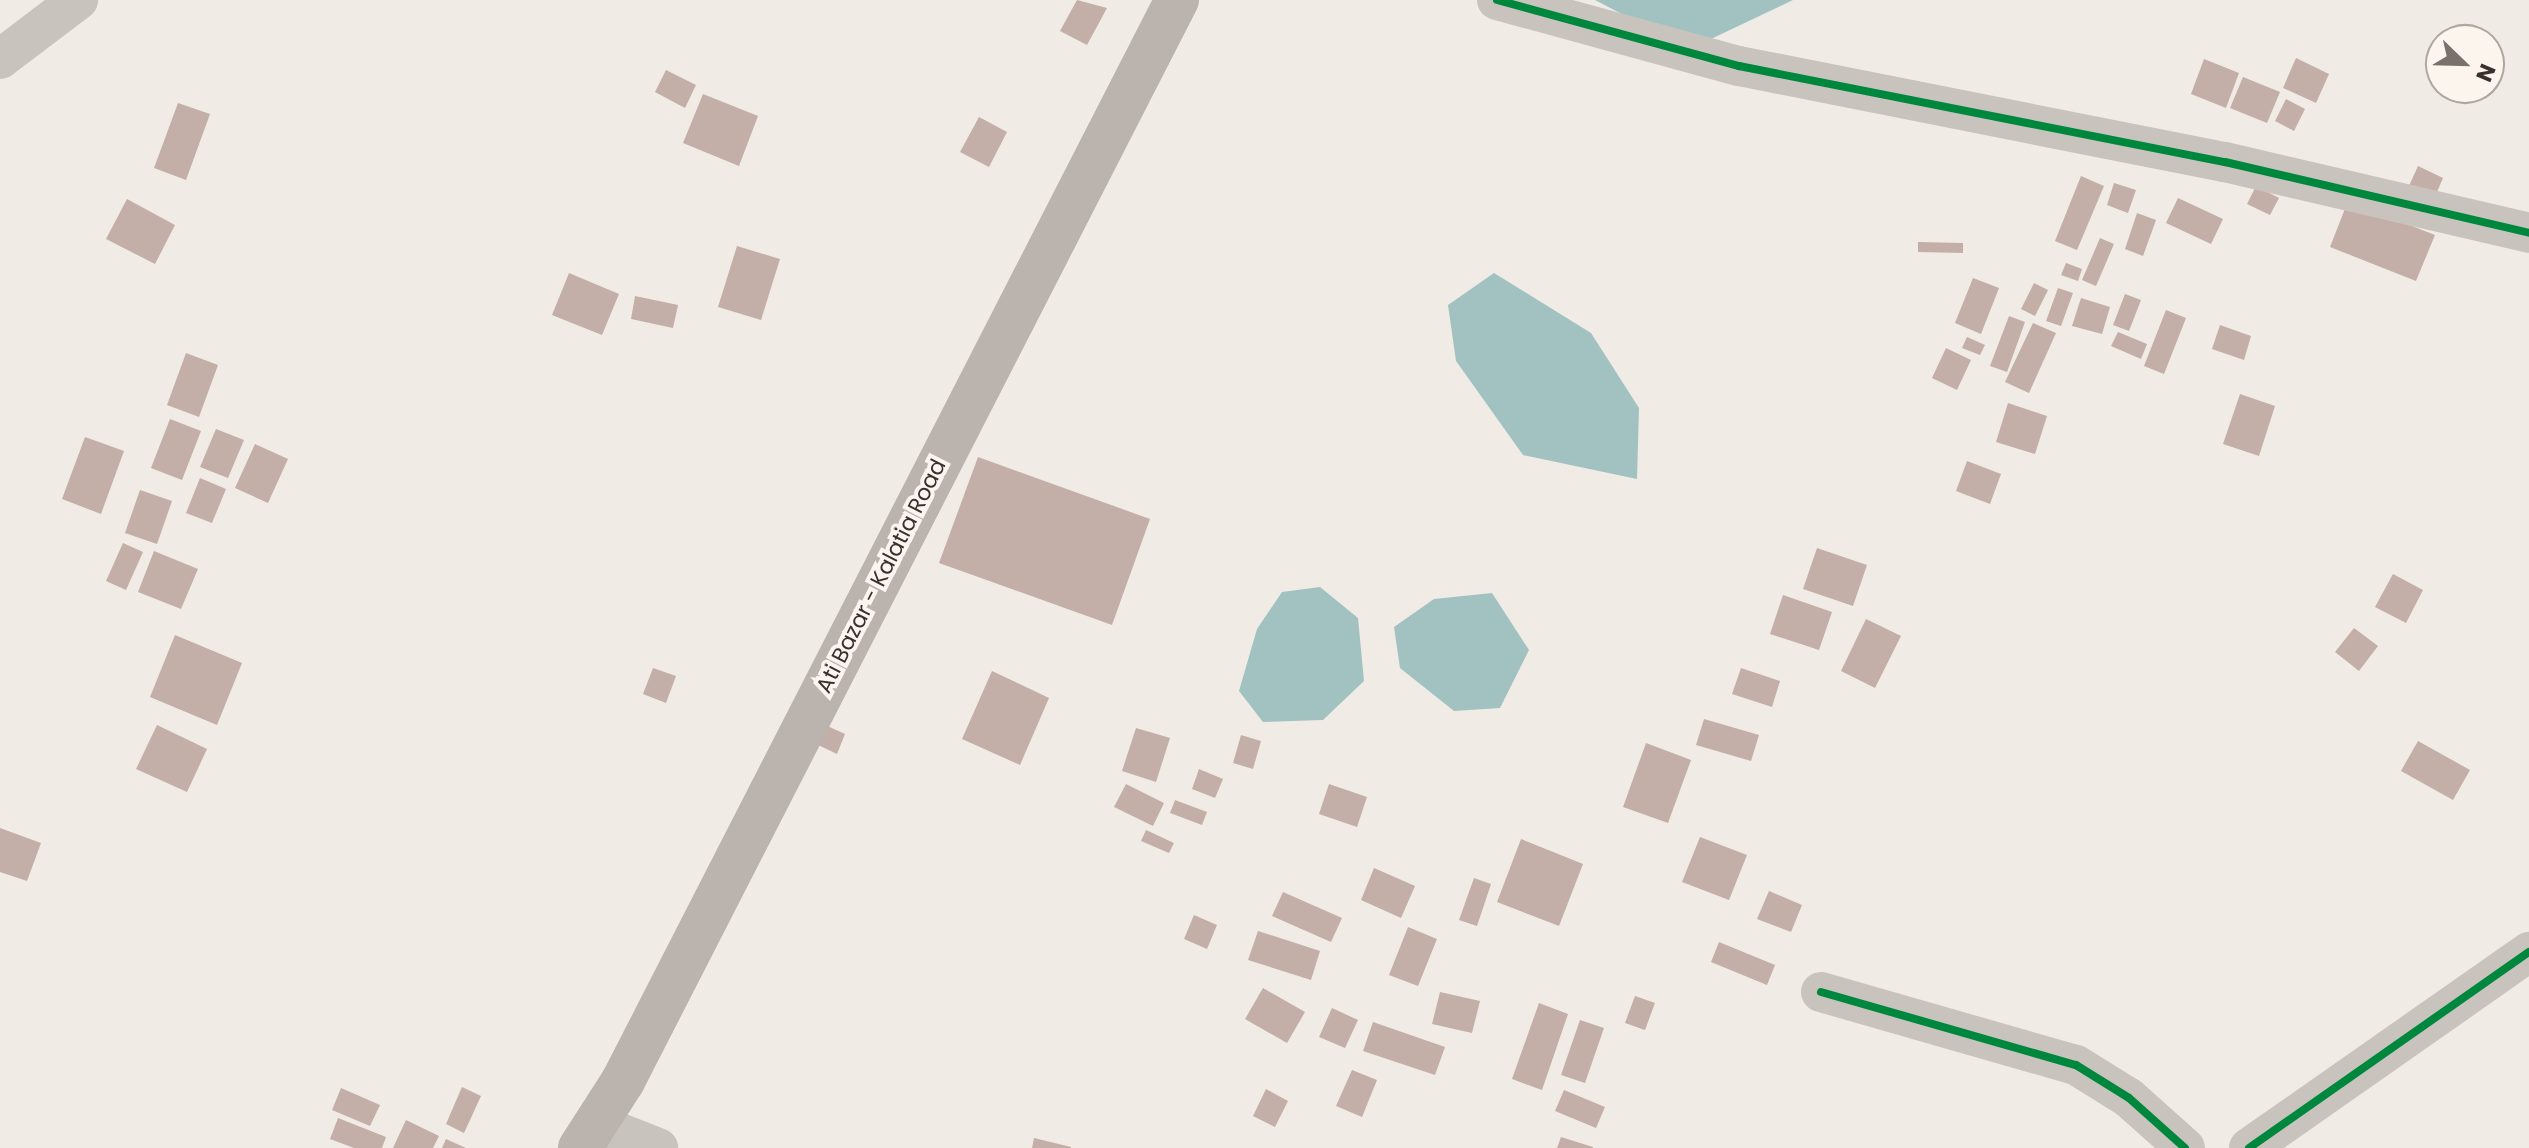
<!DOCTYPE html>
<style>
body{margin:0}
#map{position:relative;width:2529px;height:1148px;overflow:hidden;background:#f0ebe5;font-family:Poppins,sans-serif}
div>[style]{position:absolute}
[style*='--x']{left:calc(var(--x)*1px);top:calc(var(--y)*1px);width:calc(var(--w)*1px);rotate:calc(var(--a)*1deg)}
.water>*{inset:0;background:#a1c2c1}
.building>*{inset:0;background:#c3afa7}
.minor>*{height:40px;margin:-20px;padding:0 20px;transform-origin:20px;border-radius:20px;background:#c9c3be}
.secondary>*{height:44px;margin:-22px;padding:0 22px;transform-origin:22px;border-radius:22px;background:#bab3ae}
.cycleway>*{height:8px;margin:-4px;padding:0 4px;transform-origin:4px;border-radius:4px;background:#00873e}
span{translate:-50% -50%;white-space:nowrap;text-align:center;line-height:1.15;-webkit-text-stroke:8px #fbf5ee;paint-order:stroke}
.street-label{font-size:22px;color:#3b302b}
.north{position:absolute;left:2425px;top:24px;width:80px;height:80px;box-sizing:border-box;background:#fbf5ee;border:2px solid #aea6a0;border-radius:50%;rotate:113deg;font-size:22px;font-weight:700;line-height:32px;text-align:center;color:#3b302b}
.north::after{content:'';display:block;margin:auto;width:28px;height:36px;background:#7a716c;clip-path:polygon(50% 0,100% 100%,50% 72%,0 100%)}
</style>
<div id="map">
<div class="water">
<i style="clip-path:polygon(1595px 0,1793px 0,1713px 38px,1662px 35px)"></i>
<i style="clip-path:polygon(1494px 273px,1591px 333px,1639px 408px,1637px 479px,1523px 455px,1456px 361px,1448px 305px)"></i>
<i style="clip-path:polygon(1320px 587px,1358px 618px,1364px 681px,1323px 720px,1263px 722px,1239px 691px,1257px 629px,1282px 592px)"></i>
<i style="clip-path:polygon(1492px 593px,1529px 650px,1500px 708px,1454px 711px,1400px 668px,1394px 627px,1434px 599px)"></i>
</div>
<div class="building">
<i style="clip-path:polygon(1077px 0,1107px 8px,1087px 45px,1060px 31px)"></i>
<i style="clip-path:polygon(2296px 58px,2329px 74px,2316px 103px,2283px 88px)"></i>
<i style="clip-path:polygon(2204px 59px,2239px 73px,2226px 108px,2191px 94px)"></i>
<i style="clip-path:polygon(666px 70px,696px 85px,685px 108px,655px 92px)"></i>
<i style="clip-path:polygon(2243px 77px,2280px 92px,2267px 123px,2230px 108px)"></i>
<i style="clip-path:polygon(703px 94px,758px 116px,739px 166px,683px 143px)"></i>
<i style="clip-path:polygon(2286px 99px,2305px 109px,2294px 131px,2275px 121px)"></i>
<i style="clip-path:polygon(178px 103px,210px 114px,186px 180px,154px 168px)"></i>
<i style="clip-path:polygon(979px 117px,1007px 132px,989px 167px,960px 152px)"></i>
<i style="clip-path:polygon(2418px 166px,2443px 178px,2430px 208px,2404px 197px)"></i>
<i style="clip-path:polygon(2081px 176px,2104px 186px,2077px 250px,2055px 241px)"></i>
<i style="clip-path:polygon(2114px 183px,2136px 190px,2128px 213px,2107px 205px)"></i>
<i style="clip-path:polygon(2256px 186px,2279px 198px,2270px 215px,2247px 204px)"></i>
<i style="clip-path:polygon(2178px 198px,2223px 219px,2211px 244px,2166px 223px)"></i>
<i style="clip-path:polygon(127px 199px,175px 225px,155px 264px,106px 239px)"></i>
<i style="clip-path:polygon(2348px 201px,2435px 235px,2416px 281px,2330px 247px)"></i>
<i style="clip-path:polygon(2137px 213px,2156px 220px,2143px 256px,2125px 249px)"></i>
<i style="clip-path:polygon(2100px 238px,2114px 244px,2096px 286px,2082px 280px)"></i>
<i style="clip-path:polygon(1918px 242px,1963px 243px,1963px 253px,1918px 252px)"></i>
<i style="clip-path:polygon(737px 246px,780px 259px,761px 320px,718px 307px)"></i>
<i style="clip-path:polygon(2066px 263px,2082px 269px,2078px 281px,2061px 275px)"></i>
<i style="clip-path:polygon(569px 273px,619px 294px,602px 335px,552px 315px)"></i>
<i style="clip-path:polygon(1973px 278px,1999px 288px,1981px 334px,1955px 323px)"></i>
<i style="clip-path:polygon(2034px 283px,2048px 290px,2035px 316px,2021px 309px)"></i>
<i style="clip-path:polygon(2058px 288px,2073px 293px,2061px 326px,2046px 321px)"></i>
<i style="clip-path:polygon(2125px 294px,2141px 300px,2129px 331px,2113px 325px)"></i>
<i style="clip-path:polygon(635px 296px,678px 305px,673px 328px,631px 319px)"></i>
<i style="clip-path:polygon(2081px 298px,2110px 307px,2102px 334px,2072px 326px)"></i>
<i style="clip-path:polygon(2166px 310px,2186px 318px,2164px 374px,2144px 366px)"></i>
<i style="clip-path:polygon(2009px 316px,2025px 322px,2007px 372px,1990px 366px)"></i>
<i style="clip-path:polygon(2033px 323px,2056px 333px,2029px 393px,2005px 382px)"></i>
<i style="clip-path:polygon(2220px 325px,2251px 336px,2244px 360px,2212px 349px)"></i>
<i style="clip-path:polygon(2118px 332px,2147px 344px,2141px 359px,2111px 346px)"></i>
<i style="clip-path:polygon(1967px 337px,1985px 345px,1980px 355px,1962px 348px)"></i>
<i style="clip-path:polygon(1946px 348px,1971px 360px,1957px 390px,1932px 378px)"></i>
<i style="clip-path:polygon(186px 353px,218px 365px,199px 417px,167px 405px)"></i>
<i style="clip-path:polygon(2240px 394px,2275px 406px,2259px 456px,2223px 444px)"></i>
<i style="clip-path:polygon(2008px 403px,2047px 416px,2035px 454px,1996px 442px)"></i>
<i style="clip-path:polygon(170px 419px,201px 431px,182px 480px,151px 468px)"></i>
<i style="clip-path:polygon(216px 429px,244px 440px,228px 478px,200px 467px)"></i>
<i style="clip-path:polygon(85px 437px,124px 451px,101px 514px,62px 499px)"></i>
<i style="clip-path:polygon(255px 444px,288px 459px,268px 503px,235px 488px)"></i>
<i style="clip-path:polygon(978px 457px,1150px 519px,1112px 625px,939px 563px)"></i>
<i style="clip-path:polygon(1967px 461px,2001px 474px,1990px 504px,1956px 491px)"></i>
<i style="clip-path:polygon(200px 478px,226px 489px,212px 523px,186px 513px)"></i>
<i style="clip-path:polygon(140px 490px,172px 501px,157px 544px,125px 533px)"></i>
<i style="clip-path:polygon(123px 543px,143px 552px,126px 590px,106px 581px)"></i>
<i style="clip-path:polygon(1817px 548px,1867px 565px,1853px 606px,1803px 589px)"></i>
<i style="clip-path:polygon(154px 551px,198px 569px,181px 609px,138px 592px)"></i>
<i style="clip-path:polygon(2393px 574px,2423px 590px,2406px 623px,2375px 607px)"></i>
<i style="clip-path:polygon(1783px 595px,1832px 612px,1819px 650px,1770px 634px)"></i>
<i style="clip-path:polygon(1866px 619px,1901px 636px,1875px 688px,1841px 671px)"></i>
<i style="clip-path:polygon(2354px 628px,2378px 646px,2359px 671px,2335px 652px)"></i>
<i style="clip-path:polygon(175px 635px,242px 663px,217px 725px,150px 697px)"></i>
<i style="clip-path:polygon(653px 668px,676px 676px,666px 703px,643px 694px)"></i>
<i style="clip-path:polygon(1741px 668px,1780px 681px,1772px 707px,1732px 694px)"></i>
<i style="clip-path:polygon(992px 671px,1049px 698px,1020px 765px,962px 739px)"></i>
<i style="clip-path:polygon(1704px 719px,1759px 735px,1751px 761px,1696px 745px)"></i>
<i style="clip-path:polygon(823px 724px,845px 734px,837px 754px,814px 743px)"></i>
<i style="clip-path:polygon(157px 725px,207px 749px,187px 792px,136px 769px)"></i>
<i style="clip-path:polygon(1136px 728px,1170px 738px,1156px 782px,1122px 771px)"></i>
<i style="clip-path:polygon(1241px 735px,1261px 741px,1253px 769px,1233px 763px)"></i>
<i style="clip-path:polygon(2418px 741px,2470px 770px,2453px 800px,2401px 771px)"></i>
<i style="clip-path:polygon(1646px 743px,1691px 760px,1668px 823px,1623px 807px)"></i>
<i style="clip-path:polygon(1199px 769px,1223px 779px,1215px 798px,1192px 789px)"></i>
<i style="clip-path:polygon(1126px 784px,1164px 803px,1153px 826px,1114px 807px)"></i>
<i style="clip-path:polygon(1329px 784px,1367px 797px,1357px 827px,1319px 814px)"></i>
<i style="clip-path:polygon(1175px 800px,1207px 812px,1202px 825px,1170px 813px)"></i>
<i style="clip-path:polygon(0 828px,41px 843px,27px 881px,0 872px)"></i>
<i style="clip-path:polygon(1146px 830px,1174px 843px,1169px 853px,1141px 841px)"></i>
<i style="clip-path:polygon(1700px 837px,1747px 855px,1729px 900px,1682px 882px)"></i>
<i style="clip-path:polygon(1521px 839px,1583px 864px,1559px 926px,1497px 902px)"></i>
<i style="clip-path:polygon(1374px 868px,1415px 886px,1401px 918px,1361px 900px)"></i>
<i style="clip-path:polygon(1474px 878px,1491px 884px,1477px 926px,1459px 920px)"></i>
<i style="clip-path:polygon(1769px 891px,1802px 905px,1791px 932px,1757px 919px)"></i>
<i style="clip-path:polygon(1283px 892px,1342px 918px,1331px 942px,1272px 916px)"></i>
<i style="clip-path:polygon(1194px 915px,1217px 925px,1207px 949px,1184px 939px)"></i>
<i style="clip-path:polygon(1408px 927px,1437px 939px,1418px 986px,1389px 975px)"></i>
<i style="clip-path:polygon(1258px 931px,1320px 951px,1311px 980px,1248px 960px)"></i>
<i style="clip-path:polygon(1719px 942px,1775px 965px,1767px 985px,1711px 962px)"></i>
<i style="clip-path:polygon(1263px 988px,1305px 1012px,1287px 1043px,1245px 1019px)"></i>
<i style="clip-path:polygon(1440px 992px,1480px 1001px,1472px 1033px,1432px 1024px)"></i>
<i style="clip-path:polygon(1635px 996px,1655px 1003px,1645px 1030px,1625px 1023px)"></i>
<i style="clip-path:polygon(1539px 1003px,1568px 1014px,1542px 1090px,1512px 1079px)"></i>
<i style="clip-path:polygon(1332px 1008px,1358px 1020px,1345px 1048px,1319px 1037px)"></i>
<i style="clip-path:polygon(1580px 1020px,1604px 1028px,1585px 1083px,1561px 1075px)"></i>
<i style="clip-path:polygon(1373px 1022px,1445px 1047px,1435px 1075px,1363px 1051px)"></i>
<i style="clip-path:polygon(1352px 1070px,1377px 1080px,1362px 1117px,1336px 1106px)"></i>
<i style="clip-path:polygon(462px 1087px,481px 1096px,464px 1133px,446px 1124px)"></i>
<i style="clip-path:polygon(341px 1088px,380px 1105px,370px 1126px,332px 1110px)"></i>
<i style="clip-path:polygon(1266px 1089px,1288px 1101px,1275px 1127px,1253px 1116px)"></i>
<i style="clip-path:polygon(1564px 1090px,1605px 1107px,1596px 1128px,1555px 1111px)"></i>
<i style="clip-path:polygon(338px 1118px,386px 1137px,382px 1148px,354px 1148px,330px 1139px)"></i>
<i style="clip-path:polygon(406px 1120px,439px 1136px,433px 1148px,393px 1148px)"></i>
<i style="clip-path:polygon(1561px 1137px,1593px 1147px,1593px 1148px,1557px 1148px)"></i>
<i style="clip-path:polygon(1034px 1138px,1071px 1147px,1071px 1148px,1032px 1148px)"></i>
<i style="clip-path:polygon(446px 1139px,466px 1148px,442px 1148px)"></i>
</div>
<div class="minor">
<i style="--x:1497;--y:0;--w:251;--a:15.3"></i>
<i style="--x:1739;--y:66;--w:495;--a:11.2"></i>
<i style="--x:2225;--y:162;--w:312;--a:13.1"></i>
<i style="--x:0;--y:59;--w:98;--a:-37.1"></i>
<i style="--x:1821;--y:992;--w:265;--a:16"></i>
<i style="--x:2076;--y:1065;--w:62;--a:31.9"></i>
<i style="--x:2129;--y:1098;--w:75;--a:41.8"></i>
<i style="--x:595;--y:1123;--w:68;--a:21.6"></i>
<i style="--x:2249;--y:1148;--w:342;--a:-35"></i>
</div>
<div class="secondary">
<i style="--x:580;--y:1148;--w:80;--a:-57.3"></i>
<i style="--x:623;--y:1081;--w:1215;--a:-62.87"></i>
</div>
<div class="cycleway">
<i style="--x:1497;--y:0;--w:251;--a:15.3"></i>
<i style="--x:1739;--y:66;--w:495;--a:11.2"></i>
<i style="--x:2225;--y:162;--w:312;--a:13.1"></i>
<i style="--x:1821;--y:992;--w:265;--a:16"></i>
<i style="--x:2076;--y:1065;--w:62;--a:31.9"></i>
<i style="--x:2129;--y:1098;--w:75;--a:41.8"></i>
<i style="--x:2249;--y:1148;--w:342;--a:-35"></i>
</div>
<div class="street-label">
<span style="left:881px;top:576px;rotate:-63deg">Ati Bazar - Kalatia Road</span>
</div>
<div class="north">N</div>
</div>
